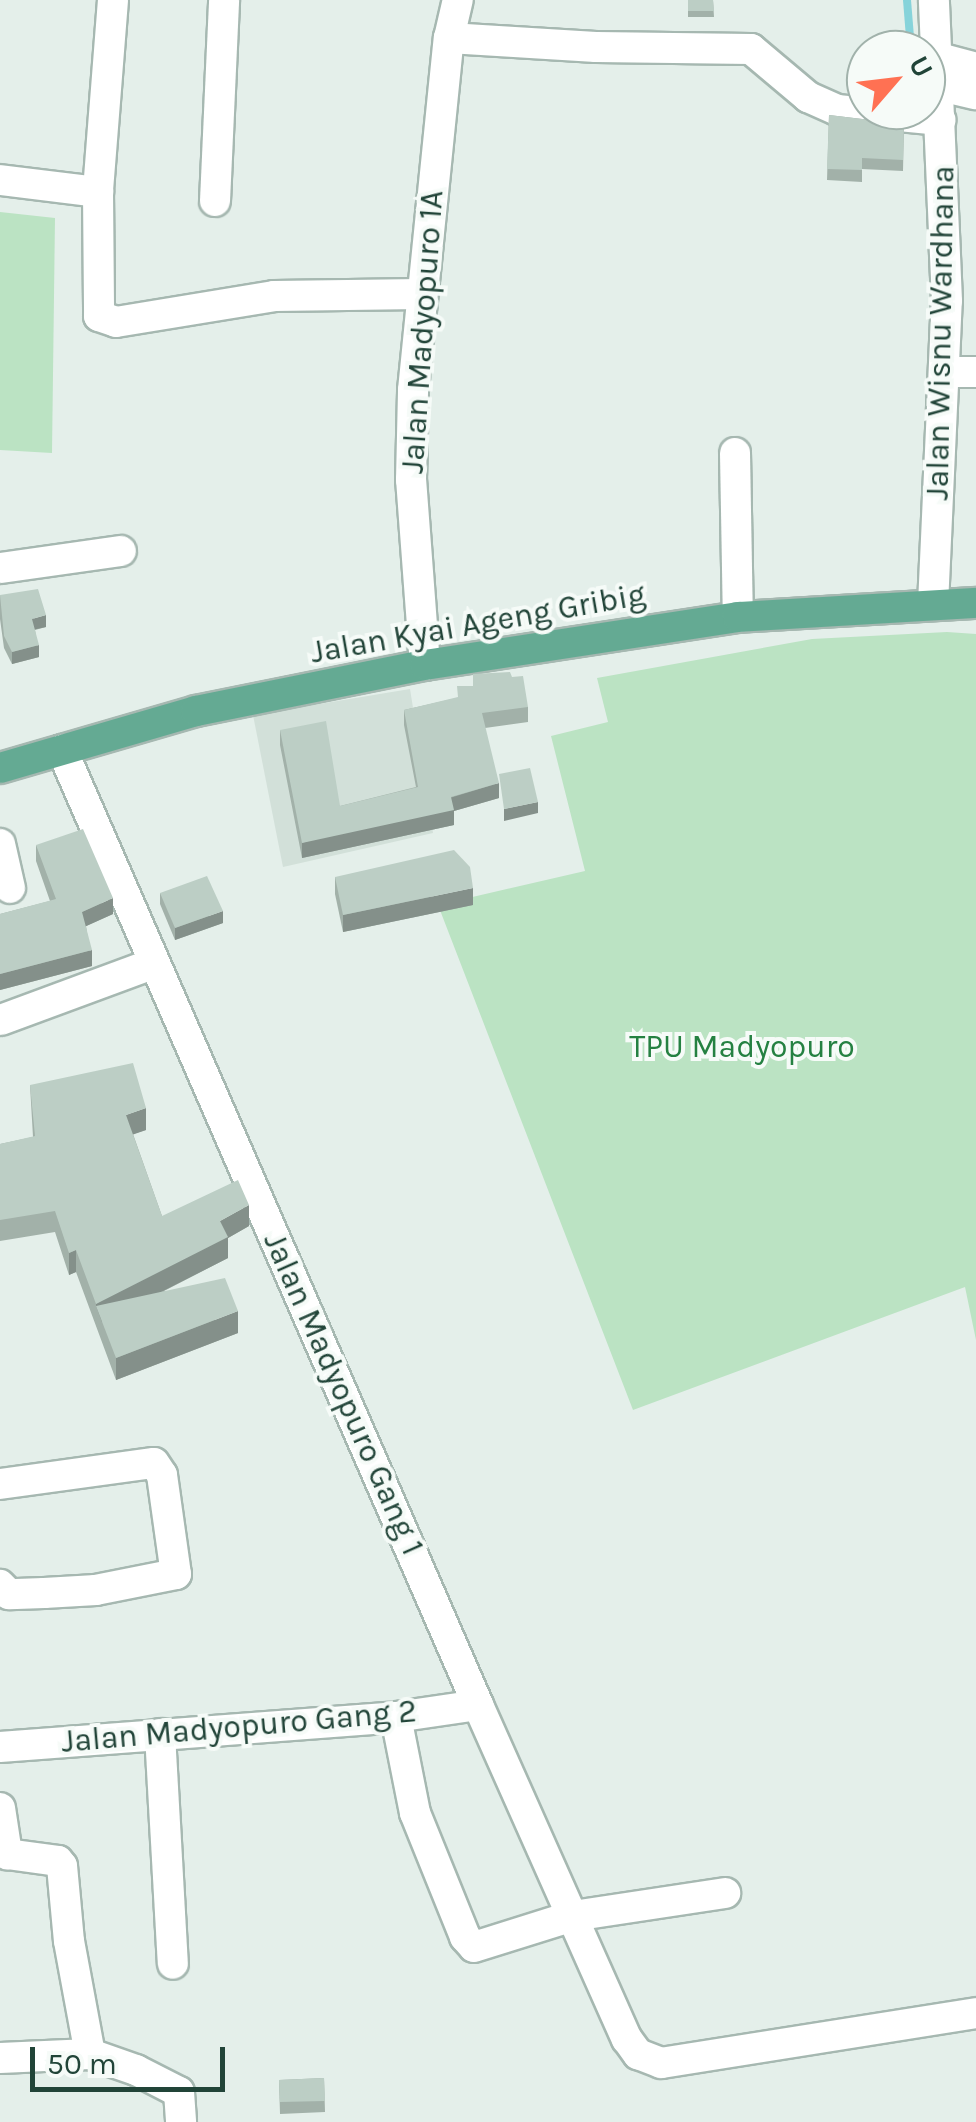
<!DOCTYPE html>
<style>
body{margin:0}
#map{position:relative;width:976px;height:2122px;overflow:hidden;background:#e4efea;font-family:Karla,sans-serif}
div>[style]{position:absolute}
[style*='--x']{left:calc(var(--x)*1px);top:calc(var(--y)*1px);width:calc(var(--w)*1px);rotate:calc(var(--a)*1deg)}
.built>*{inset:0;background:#d2e0d9}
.green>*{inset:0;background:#bbe3c3}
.stream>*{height:8px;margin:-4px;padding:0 4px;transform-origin:4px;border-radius:4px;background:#86d3da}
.roads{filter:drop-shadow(2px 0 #a6b8b1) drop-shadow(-2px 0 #a6b8b1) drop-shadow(0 2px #a6b8b1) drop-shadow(0 -2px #a6b8b1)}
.minor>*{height:30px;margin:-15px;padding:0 15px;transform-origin:15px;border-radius:15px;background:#fff}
.major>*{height:30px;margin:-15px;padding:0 15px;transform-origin:15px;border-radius:15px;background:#64aa93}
.wall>*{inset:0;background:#a2b1a9}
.shaded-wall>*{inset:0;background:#84908a}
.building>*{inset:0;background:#bccec5}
span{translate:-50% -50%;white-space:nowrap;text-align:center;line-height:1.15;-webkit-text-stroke:8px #f6fbf8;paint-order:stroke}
.street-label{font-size:32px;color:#214438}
.park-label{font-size:32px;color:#258142}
.north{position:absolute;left:846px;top:30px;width:100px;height:100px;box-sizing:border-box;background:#f6fbf8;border:2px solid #a1b2ab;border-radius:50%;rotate:62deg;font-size:28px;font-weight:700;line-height:40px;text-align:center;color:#214438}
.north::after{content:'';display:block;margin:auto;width:35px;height:45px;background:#ff7153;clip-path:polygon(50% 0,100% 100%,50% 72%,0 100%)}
.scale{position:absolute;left:30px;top:2047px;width:195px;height:45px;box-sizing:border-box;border:5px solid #214438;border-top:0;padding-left:12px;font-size:30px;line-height:35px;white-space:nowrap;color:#214438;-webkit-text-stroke:8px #f6fbf8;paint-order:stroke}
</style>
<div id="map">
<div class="built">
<i style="clip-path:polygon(410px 689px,433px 833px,283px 867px,253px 715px)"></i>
</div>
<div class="green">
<i style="clip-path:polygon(0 212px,55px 218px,52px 453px,0 450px)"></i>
<i style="clip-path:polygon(947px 632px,976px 634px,976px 1340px,965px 1287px,633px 1410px,438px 905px,585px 871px,551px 736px,608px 722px,597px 678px,812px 639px)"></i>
</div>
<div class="stream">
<i style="--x:907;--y:0;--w:50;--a:85.4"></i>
</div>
<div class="roads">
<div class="minor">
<i style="--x:113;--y:0;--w:193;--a:94.5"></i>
<i style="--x:98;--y:192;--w:124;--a:89.5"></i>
<i style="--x:99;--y:316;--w:18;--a:19"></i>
<i style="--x:116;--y:322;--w:160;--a:-9.3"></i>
<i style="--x:274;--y:296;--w:147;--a:-0.8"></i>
<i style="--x:449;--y:38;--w:147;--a:3.5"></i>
<i style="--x:596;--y:47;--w:155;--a:0.7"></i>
<i style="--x:751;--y:49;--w:75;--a:40.1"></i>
<i style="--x:808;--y:97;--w:32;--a:24"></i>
<i style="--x:837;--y:110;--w:104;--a:5.5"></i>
<i style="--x:939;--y:58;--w:38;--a:15"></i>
<i style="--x:940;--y:86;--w:37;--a:13"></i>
<i style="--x:0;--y:180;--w:99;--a:7"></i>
<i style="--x:215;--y:201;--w:201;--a:-87.4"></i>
<i style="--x:946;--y:372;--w:30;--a:0"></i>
<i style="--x:735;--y:453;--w:164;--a:89"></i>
<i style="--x:0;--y:568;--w:122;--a:-8"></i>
<i style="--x:933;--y:605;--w:304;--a:-87.4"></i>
<i style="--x:947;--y:301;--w:301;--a:-92.5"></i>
<i style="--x:425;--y:665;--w:186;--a:-94.3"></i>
<i style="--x:411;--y:480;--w:90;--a:-88.7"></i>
<i style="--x:413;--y:390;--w:354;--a:-84.2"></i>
<i style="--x:449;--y:38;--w:39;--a:-77"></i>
<i style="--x:62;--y:750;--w:1042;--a:66.46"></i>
<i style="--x:478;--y:1705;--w:366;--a:66"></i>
<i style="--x:627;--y:2039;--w:19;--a:54"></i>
<i style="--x:638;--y:2054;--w:25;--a:21"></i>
<i style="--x:661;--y:2063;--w:319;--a:-9"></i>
<i style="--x:0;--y:844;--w:45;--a:77.2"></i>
<i style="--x:1;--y:1020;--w:161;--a:-20.3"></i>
<i style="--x:0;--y:1484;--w:155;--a:-7.8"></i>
<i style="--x:154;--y:1463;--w:14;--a:56"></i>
<i style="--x:162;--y:1475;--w:100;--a:82"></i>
<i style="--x:176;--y:1574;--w:82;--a:168.7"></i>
<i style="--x:96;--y:1590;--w:52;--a:176.7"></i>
<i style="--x:44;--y:1593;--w:35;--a:178"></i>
<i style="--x:9;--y:1594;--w:13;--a:-135"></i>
<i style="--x:396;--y:1717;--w:98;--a:78.8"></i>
<i style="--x:415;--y:1813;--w:134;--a:68"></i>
<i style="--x:465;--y:1937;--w:13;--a:48"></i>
<i style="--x:474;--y:1947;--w:104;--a:-17.4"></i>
<i style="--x:573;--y:1916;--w:154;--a:-8.6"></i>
<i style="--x:160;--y:1734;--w:230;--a:86.8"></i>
<i style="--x:0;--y:1747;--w:397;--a:-4.3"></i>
<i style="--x:396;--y:1717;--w:83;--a:-8.3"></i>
<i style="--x:0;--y:1808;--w:47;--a:81.3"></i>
<i style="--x:7;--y:1854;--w:51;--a:7.8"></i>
<i style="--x:58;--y:1861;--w:6;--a:51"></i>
<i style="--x:62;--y:1866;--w:75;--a:84.7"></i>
<i style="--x:69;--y:1941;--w:115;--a:79.5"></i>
<i style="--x:0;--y:2058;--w:90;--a:-2.5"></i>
<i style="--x:90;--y:2054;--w:49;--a:19.2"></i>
<i style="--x:136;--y:2070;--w:48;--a:27.1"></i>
<i style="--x:179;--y:2092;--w:30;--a:86"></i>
</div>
<div class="major">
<i style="--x:0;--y:768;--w:204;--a:-16.2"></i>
<i style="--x:196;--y:711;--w:234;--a:-11.4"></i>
<i style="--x:425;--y:665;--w:317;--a:-8.7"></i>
<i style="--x:738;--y:617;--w:238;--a:-3.4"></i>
</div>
</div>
<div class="wall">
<i style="clip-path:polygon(688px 0,713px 0,714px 17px,688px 17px)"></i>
<i style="clip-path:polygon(829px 115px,904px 124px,903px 171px,862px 169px,862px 182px,827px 180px)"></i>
<i style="clip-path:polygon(0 595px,46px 627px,35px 630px,39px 657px,12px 664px,4px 648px,0 619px)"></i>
<i style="clip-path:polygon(457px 698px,528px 707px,528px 722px,485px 728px,499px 798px,454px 811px,454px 825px,302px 858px,280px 745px,280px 730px,340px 806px,416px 787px,404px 725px,404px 710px)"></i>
<i style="clip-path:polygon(36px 845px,113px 914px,86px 926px,92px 966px,0 990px,0 914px,50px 901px,36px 861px)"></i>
<i style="clip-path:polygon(335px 877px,473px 905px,343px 932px,335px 894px)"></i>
<i style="clip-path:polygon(160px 893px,223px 923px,175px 940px,160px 904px)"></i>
<i style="clip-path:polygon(30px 1085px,146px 1130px,133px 1134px,162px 1216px,249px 1226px,228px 1238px,228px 1258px,164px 1291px,238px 1333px,116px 1380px,76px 1272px,69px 1275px,55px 1232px,0 1241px,0 1144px,33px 1137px)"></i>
<i style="clip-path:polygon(324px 2078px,325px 2112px,280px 2114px,279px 2080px)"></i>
</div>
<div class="shaded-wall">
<i style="clip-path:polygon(46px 615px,46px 627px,32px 630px,32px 619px)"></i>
<i style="clip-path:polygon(39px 645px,39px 657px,12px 664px,12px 652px)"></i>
<i style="clip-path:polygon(499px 783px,499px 798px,454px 811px,454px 825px,302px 858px,302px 843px)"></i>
<i style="clip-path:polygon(538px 802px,538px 813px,504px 821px,504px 809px)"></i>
<i style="clip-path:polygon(473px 888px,473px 905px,343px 932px,343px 915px)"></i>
<i style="clip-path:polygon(113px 898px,113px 914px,82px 928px,82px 912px)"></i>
<i style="clip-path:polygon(223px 911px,223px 923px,175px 940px,175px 928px)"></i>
<i style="clip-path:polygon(92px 950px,92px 966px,0 990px,0 974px)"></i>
<i style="clip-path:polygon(146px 1108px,146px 1130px,126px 1137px,126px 1115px)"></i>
<i style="clip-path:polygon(249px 1205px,249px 1226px,228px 1238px,228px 1258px,102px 1322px,96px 1306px,96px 1326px,96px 1304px,220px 1221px)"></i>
<i style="clip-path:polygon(76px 1250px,76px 1272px,69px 1275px,69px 1253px)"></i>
<i style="clip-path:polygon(238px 1311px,238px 1333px,116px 1380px,116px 1358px)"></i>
</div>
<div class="building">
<i style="clip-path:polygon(688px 0,713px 0,714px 11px,688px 11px)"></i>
<i style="clip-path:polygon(829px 115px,904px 124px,903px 160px,862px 158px,862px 170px,827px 169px)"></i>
<i style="clip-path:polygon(38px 589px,46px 615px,32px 619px,39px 645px,12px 652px,4px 636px,0 595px)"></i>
<i style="clip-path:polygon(510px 672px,512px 677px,523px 676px,528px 707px,482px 713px,499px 783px,451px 797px,454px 810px,302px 843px,280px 730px,326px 721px,340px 806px,418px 787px,404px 710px,458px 697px,457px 686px,473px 686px,473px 674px)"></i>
<i style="clip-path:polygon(530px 768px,538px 802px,504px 809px,499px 774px)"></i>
<i style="clip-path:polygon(83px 829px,113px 898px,82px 912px,92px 950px,0 974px,0 914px,56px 899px,36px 845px)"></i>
<i style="clip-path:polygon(454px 850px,470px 867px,473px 888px,343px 915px,335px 877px)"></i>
<i style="clip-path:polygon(207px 876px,223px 911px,175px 928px,160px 893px)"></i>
<i style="clip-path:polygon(133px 1063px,146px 1108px,126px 1115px,162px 1216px,238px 1180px,249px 1205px,220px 1221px,228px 1237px,96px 1304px,76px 1250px,69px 1253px,55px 1211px,0 1220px,0 1144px,35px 1136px,30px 1085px)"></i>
<i style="clip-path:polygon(225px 1278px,238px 1311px,116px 1358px,96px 1306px)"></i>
<i style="clip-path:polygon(324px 2078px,325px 2101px,280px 2102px,279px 2080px)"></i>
</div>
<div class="street-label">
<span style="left:423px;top:332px;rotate:-86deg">Jalan Madyopuro 1A</span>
<span style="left:941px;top:333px;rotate:-89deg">Jalan Wisnu Wardhana</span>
<span style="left:478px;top:624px;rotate:-10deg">Jalan Kyai Ageng Gribig</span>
<span style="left:343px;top:1394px;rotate:66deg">Jalan Madyopuro Gang 1</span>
<span style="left:239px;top:1727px;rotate:-5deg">Jalan Madyopuro Gang 2</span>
</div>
<div class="park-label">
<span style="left:742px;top:1047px">TPU Madyopuro</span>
</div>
<div class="north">U</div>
<div class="scale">50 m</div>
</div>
